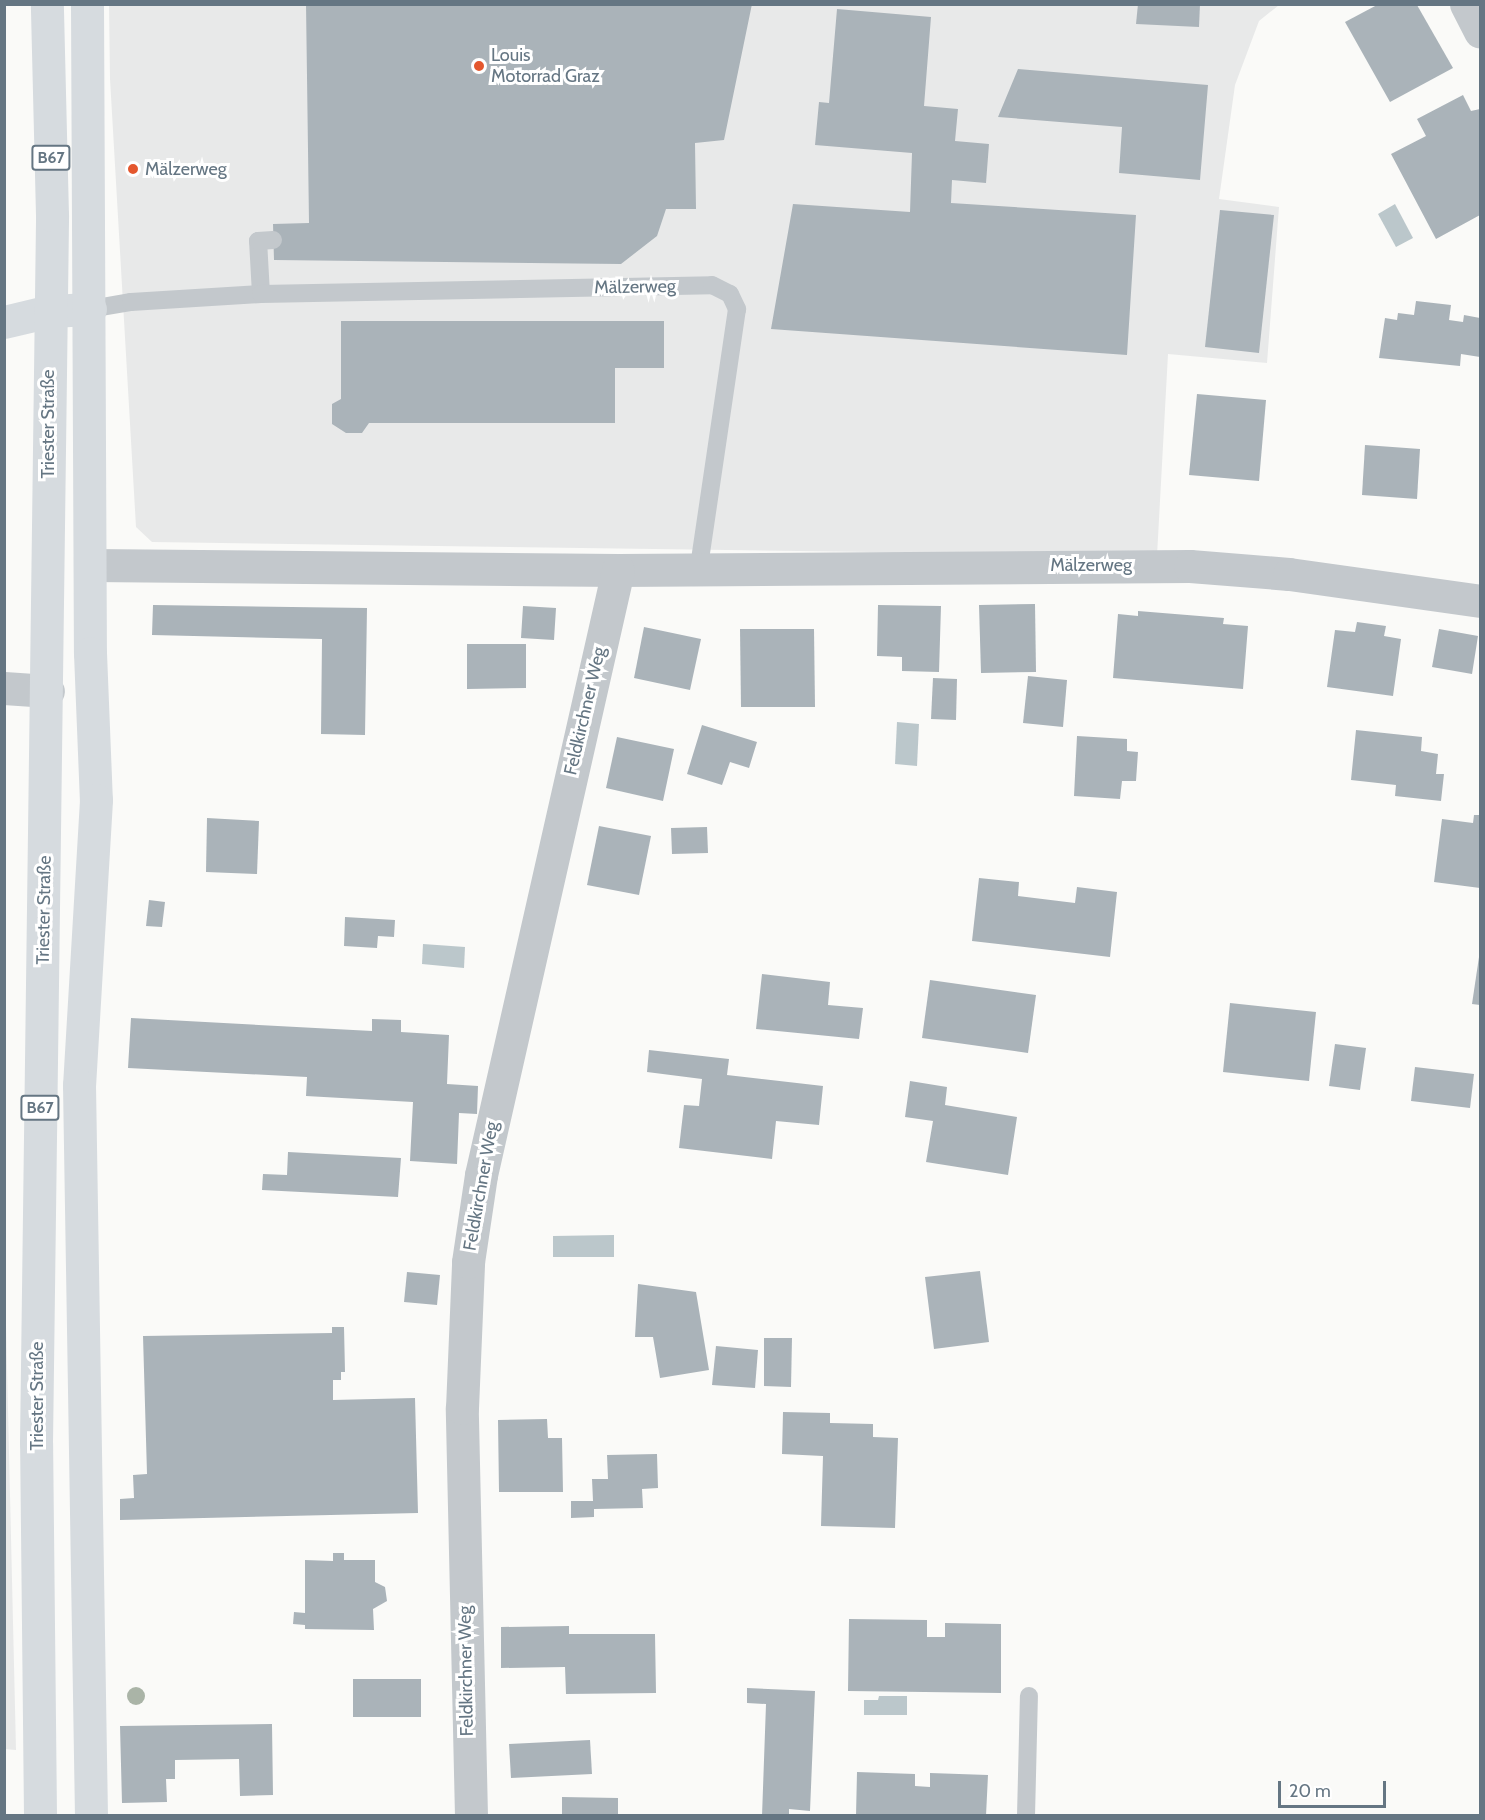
<!DOCTYPE html>
<meta charset="utf-8">
<style>
body{margin:0}
#map{position:relative;width:1485px;height:1820px;overflow:hidden;background:#fafaf8;font-family:Cabin,sans-serif}
div>[style]{position:absolute}
[style*='--x']{left:calc(var(--x)*1px);top:calc(var(--y)*1px);width:calc(var(--w)*1px);rotate:calc(var(--a)*1deg)}
.built>*{inset:0;background:#e8e9e9}
.water>*{inset:0;background:#bbc7cb}
.building>*{inset:0;background:#aab3b9}
.lane>*{height:18px;margin:-9px;padding:0 9px;transform-origin:9px;border-radius:9px;background:#c3c8cc}
.street>*{height:33px;margin:-16.5px;padding:0 16.5px;transform-origin:16.5px;border-radius:16.5px;background:#c3c8cc}
.secondary>*{height:33px;margin:-16.5px;padding:0 16.5px;transform-origin:16.5px;border-radius:16.5px;background:#d6dbdf}
.primary>*{height:33px;margin:-16.5px;padding:0 16.5px;transform-origin:16.5px;border-radius:16.5px;background:#d6dbdf}
.trees>*{width:18px;height:18px;margin:-9px;border-radius:50%;background:#aab4a7}
.dots>*{width:16px;height:16px;translate:-50% -50%;box-sizing:border-box;border:3px solid #fff;border-radius:50%}
span{translate:-50% -50%;white-space:nowrap;text-align:center;line-height:1.15;-webkit-text-stroke:6px #fff;paint-order:stroke}
.shield-label span{padding:2px 4px;background:#fff;border:2px solid;border-radius:4px;-webkit-text-stroke-width:0}
.shield-label{font-size:16px;color:#657683;font-weight:700}
.poi-label{font-size:18px;color:#657683}
.left{translate:0 -50%;text-align:left}
.street-label{font-size:18px;color:#657683}
.frame{position:absolute;inset:0;border:6px solid #657683;pointer-events:none}
.scale{position:absolute;left:1278px;top:1781px;width:108px;height:27px;box-sizing:border-box;border:3px solid #657683;border-top:0;padding-left:8px;font-size:18px;line-height:21px;white-space:nowrap;color:#657683;-webkit-text-stroke:4px #fff;paint-order:stroke}
</style>
<div id="map">
<div class="built">
<i style="clip-path:polygon(109px 5px,1279px 5px,1259px 21px,1235px 85px,1219px 199px,1279px 207px,1267px 363px,1168px 354px,1157px 556px,152px 542px,136px 527px,110px 79px)"></i>
<i style="clip-path:polygon(5px 1282px,16px 1750px,4px 1749px)"></i>
</div>
<div class="water">
<i style="clip-path:polygon(1395px 204px,1413px 238px,1396px 247px,1378px 214px)"></i>
<i style="clip-path:polygon(897px 722px,919px 724px,917px 766px,895px 764px)"></i>
<i style="clip-path:polygon(423px 944px,465px 947px,464px 968px,422px 964px)"></i>
<i style="clip-path:polygon(614px 1235px,614px 1257px,553px 1257px,553px 1236px)"></i>
<i style="clip-path:polygon(879px 1696px,907px 1696px,907px 1715px,864px 1715px,864px 1700px,878px 1700px)"></i>
</div>
<div class="building">
<i style="clip-path:polygon(306px 4px,752px 4px,724px 140px,695px 143px,696px 209px,666px 209px,657px 236px,621px 264px,274px 260px,273px 224px,309px 223px)"></i>
<i style="clip-path:polygon(1138px 4px,1200px 4px,1199px 27px,1136px 24px)"></i>
<i style="clip-path:polygon(1377px 5px,1417px 5px,1453px 68px,1390px 102px,1345px 22px)"></i>
<i style="clip-path:polygon(837px 9px,931px 17px,924px 106px,958px 109px,955px 141px,989px 144px,986px 183px,952px 180px,951px 203px,1136px 215px,1127px 355px,771px 329px,793px 204px,910px 212px,912px 153px,815px 145px,819px 102px,829px 103px)"></i>
<i style="clip-path:polygon(1018px 69px,1208px 85px,1200px 180px,1119px 173px,1122px 127px,998px 117px)"></i>
<i style="clip-path:polygon(1463px 95px,1471px 111px,1480px 109px,1480px 215px,1436px 239px,1391px 154px,1426px 136px,1417px 119px)"></i>
<i style="clip-path:polygon(1220px 210px,1274px 215px,1259px 353px,1205px 347px)"></i>
<i style="clip-path:polygon(1416px 301px,1451px 305px,1449px 320px,1463px 322px,1464px 315px,1480px 318px,1480px 357px,1461px 354px,1460px 366px,1379px 358px,1385px 318px,1397px 320px,1398px 313px,1414px 315px)"></i>
<i style="clip-path:polygon(341px 321px,664px 321px,664px 368px,615px 368px,615px 423px,369px 423px,362px 433px,346px 433px,332px 424px,332px 404px,341px 399px)"></i>
<i style="clip-path:polygon(1197px 394px,1266px 400px,1259px 481px,1189px 475px)"></i>
<i style="clip-path:polygon(1365px 445px,1420px 449px,1417px 499px,1362px 495px)"></i>
<i style="clip-path:polygon(1035px 604px,1036px 672px,981px 673px,979px 605px)"></i>
<i style="clip-path:polygon(153px 605px,367px 608px,365px 735px,321px 734px,322px 639px,152px 635px)"></i>
<i style="clip-path:polygon(878px 605px,941px 606px,939px 672px,902px 671px,902px 657px,877px 656px)"></i>
<i style="clip-path:polygon(523px 606px,556px 608px,554px 640px,521px 638px)"></i>
<i style="clip-path:polygon(1138px 611px,1224px 618px,1223px 624px,1248px 626px,1243px 689px,1113px 678px,1118px 614px,1138px 616px)"></i>
<i style="clip-path:polygon(1357px 622px,1386px 626px,1384px 636px,1401px 639px,1393px 696px,1327px 687px,1335px 630px,1355px 632px)"></i>
<i style="clip-path:polygon(644px 627px,701px 639px,690px 690px,634px 678px)"></i>
<i style="clip-path:polygon(740px 629px,814px 629px,815px 707px,741px 707px)"></i>
<i style="clip-path:polygon(1439px 629px,1478px 636px,1472px 674px,1432px 667px)"></i>
<i style="clip-path:polygon(467px 644px,526px 644px,526px 688px,467px 689px)"></i>
<i style="clip-path:polygon(1028px 676px,1067px 680px,1063px 727px,1023px 723px)"></i>
<i style="clip-path:polygon(933px 678px,957px 679px,956px 720px,931px 719px)"></i>
<i style="clip-path:polygon(702px 725px,757px 742px,749px 768px,730px 762px,722px 785px,687px 774px)"></i>
<i style="clip-path:polygon(1356px 730px,1422px 737px,1421px 751px,1438px 754px,1436px 774px,1444px 774px,1441px 801px,1395px 796px,1396px 785px,1351px 780px)"></i>
<i style="clip-path:polygon(1077px 736px,1127px 739px,1127px 751px,1138px 752px,1136px 781px,1122px 781px,1120px 799px,1074px 796px)"></i>
<i style="clip-path:polygon(617px 737px,674px 749px,663px 801px,606px 788px)"></i>
<i style="clip-path:polygon(1474px 815px,1480px 815px,1480px 888px,1434px 882px,1442px 819px,1473px 823px)"></i>
<i style="clip-path:polygon(207px 818px,259px 821px,257px 874px,206px 872px)"></i>
<i style="clip-path:polygon(599px 826px,651px 836px,639px 895px,587px 885px)"></i>
<i style="clip-path:polygon(707px 827px,708px 853px,672px 854px,671px 828px)"></i>
<i style="clip-path:polygon(979px 878px,1019px 882px,1018px 896px,1075px 903px,1077px 887px,1117px 892px,1110px 957px,972px 941px)"></i>
<i style="clip-path:polygon(149px 900px,165px 902px,162px 927px,146px 926px)"></i>
<i style="clip-path:polygon(345px 917px,395px 920px,394px 937px,378px 936px,377px 948px,344px 946px)"></i>
<i style="clip-path:polygon(1479px 957px,1480px 958px,1480px 1005px,1472px 1004px)"></i>
<i style="clip-path:polygon(762px 974px,830px 982px,828px 1005px,863px 1008px,859px 1039px,756px 1029px)"></i>
<i style="clip-path:polygon(930px 980px,1036px 995px,1028px 1053px,922px 1038px)"></i>
<i style="clip-path:polygon(1230px 1003px,1316px 1012px,1309px 1081px,1223px 1072px)"></i>
<i style="clip-path:polygon(131px 1018px,372px 1031px,372px 1019px,401px 1020px,401px 1032px,449px 1035px,447px 1084px,478px 1086px,477px 1114px,459px 1113px,457px 1164px,410px 1161px,413px 1102px,306px 1096px,307px 1077px,128px 1068px)"></i>
<i style="clip-path:polygon(1335px 1044px,1366px 1048px,1360px 1090px,1329px 1086px)"></i>
<i style="clip-path:polygon(649px 1050px,729px 1059px,727px 1075px,823px 1086px,819px 1125px,776px 1121px,772px 1159px,679px 1148px,684px 1105px,699px 1106px,702px 1079px,647px 1072px)"></i>
<i style="clip-path:polygon(1415px 1067px,1474px 1074px,1470px 1108px,1411px 1101px)"></i>
<i style="clip-path:polygon(910px 1081px,947px 1087px,945px 1105px,1017px 1117px,1008px 1175px,926px 1162px,933px 1121px,905px 1117px)"></i>
<i style="clip-path:polygon(288px 1152px,401px 1158px,398px 1197px,262px 1190px,263px 1174px,287px 1175px)"></i>
<i style="clip-path:polygon(980px 1271px,989px 1342px,934px 1349px,925px 1277px)"></i>
<i style="clip-path:polygon(407px 1272px,440px 1275px,437px 1305px,404px 1302px)"></i>
<i style="clip-path:polygon(638px 1284px,696px 1292px,709px 1370px,660px 1378px,653px 1337px,635px 1337px)"></i>
<i style="clip-path:polygon(332px 1327px,344px 1327px,345px 1372px,341px 1372px,341px 1380px,333px 1380px,333px 1400px,415px 1398px,418px 1513px,120px 1520px,120px 1499px,134px 1498px,133px 1475px,147px 1474px,143px 1336px,332px 1333px)"></i>
<i style="clip-path:polygon(764px 1338px,792px 1338px,791px 1387px,764px 1386px)"></i>
<i style="clip-path:polygon(716px 1346px,758px 1350px,755px 1388px,712px 1385px)"></i>
<i style="clip-path:polygon(783px 1412px,830px 1413px,830px 1423px,873px 1424px,873px 1437px,898px 1438px,895px 1528px,821px 1526px,823px 1456px,782px 1454px)"></i>
<i style="clip-path:polygon(547px 1419px,548px 1438px,562px 1438px,563px 1492px,499px 1492px,498px 1420px)"></i>
<i style="clip-path:polygon(657px 1454px,658px 1488px,642px 1489px,643px 1508px,594px 1509px,594px 1517px,571px 1518px,571px 1501px,593px 1501px,592px 1479px,608px 1479px,607px 1455px)"></i>
<i style="clip-path:polygon(333px 1553px,344px 1553px,344px 1560px,375px 1560px,375px 1582px,385px 1587px,387px 1601px,373px 1609px,374px 1630px,305px 1629px,305px 1625px,293px 1624px,294px 1612px,305px 1613px,305px 1560px,333px 1561px)"></i>
<i style="clip-path:polygon(849px 1619px,927px 1620px,927px 1637px,945px 1637px,945px 1623px,1001px 1624px,1001px 1693px,848px 1691px)"></i>
<i style="clip-path:polygon(569px 1626px,569px 1634px,655px 1634px,656px 1693px,566px 1694px,565px 1667px,501px 1668px,501px 1627px)"></i>
<i style="clip-path:polygon(353px 1679px,421px 1679px,421px 1717px,353px 1717px)"></i>
<i style="clip-path:polygon(747px 1688px,815px 1691px,810px 1811px,789px 1809px,789px 1816px,762px 1816px,766px 1704px,747px 1703px)"></i>
<i style="clip-path:polygon(272px 1724px,273px 1795px,240px 1796px,239px 1759px,175px 1760px,175px 1779px,166px 1779px,167px 1802px,122px 1803px,120px 1726px)"></i>
<i style="clip-path:polygon(590px 1740px,592px 1774px,511px 1778px,509px 1744px)"></i>
<i style="clip-path:polygon(857px 1772px,915px 1774px,915px 1786px,930px 1787px,930px 1773px,988px 1775px,986px 1816px,856px 1816px)"></i>
<i style="clip-path:polygon(562px 1797px,618px 1798px,618px 1816px,562px 1816px)"></i>
</div>
<div class="lane">
<i style="--x:261;--y:294;--w:53;--a:-93.2"></i>
<i style="--x:258;--y:241;--w:15;--a:-4"></i>
<i style="--x:90;--y:309;--w:42;--a:-9.7"></i>
<i style="--x:131;--y:302;--w:130;--a:-3.5"></i>
<i style="--x:261;--y:294;--w:451;--a:-1.1"></i>
<i style="--x:712;--y:285;--w:20;--a:27"></i>
<i style="--x:730;--y:294;--w:17;--a:65"></i>
<i style="--x:737;--y:309;--w:260;--a:98.4"></i>
<i style="--x:1026;--y:1816;--w:120;--a:-88.6"></i>
</div>
<div class="street">
<i style="--x:1466;--y:4;--w:31;--a:63"></i>
<i style="--x:90;--y:565;--w:528;--a:0.54"></i>
<i style="--x:618;--y:570;--w:572;--a:-0.4"></i>
<i style="--x:1190;--y:566;--w:99;--a:4.6"></i>
<i style="--x:1289;--y:574;--w:193;--a:8"></i>
<i style="--x:4;--y:688;--w:44;--a:3.9"></i>
<i style="--x:471;--y:1816;--w:408;--a:-91.3"></i>
<i style="--x:462;--y:1408;--w:146;--a:-87.6"></i>
<i style="--x:468;--y:1262;--w:88;--a:-81.5"></i>
<i style="--x:481;--y:1175;--w:620;--a:-77.24"></i>
</div>
<div class="secondary">
<i style="--x:4;--y:322;--w:47;--a:-13.4"></i>
<i style="--x:50;--y:311;--w:40;--a:-2.9"></i>
</div>
<div class="primary">
<i style="--x:87;--y:4;--w:649;--a:89.74"></i>
<i style="--x:90;--y:653;--w:147;--a:87.7"></i>
<i style="--x:96;--y:800;--w:286;--a:93.4"></i>
<i style="--x:79;--y:1085;--w:731;--a:89.06"></i>
<i style="--x:40;--y:1816;--w:373;--a:-90.6"></i>
<i style="--x:36;--y:1443;--w:1228;--a:-89.25"></i>
<i style="--x:52;--y:215;--w:211;--a:-91.4"></i>
</div>
<div class="trees">
<i style="left:136px;top:1696px"></i>
</div>
<div class="dots">
<i style="left:479px;top:66px;background:#e4572e"></i>
<i style="left:133px;top:169px;background:#e4572e"></i>
</div>
<div class="shield-label">
<span style="left:51px;top:158px">B67</span>
<span style="left:40px;top:1108px">B67</span>
</div>
<div class="poi-label">
<span class="left" style="left:491px;top:66px">Louis<br>Motorrad Graz</span>
<span class="left" style="left:145px;top:169px">Mälzerweg</span>
</div>
<div class="street-label">
<span style="left:635px;top:287px;rotate:-1deg">Mälzerweg</span>
<span style="left:48px;top:424px;rotate:-90deg">Triester Straße</span>
<span style="left:1091px;top:565px">Mälzerweg</span>
<span style="left:585px;top:711px;rotate:-77deg">Feldkirchner Weg</span>
<span style="left:44px;top:910px;rotate:-89deg">Triester Straße</span>
<span style="left:481px;top:1186px;rotate:-80deg">Feldkirchner Weg</span>
<span style="left:37px;top:1396px;rotate:-90deg">Triester Straße</span>
<span style="left:466px;top:1671px;rotate:-91deg">Feldkirchner Weg</span>
</div>
<div class="frame"></div>
<div class="scale">20 m</div>
</div>
